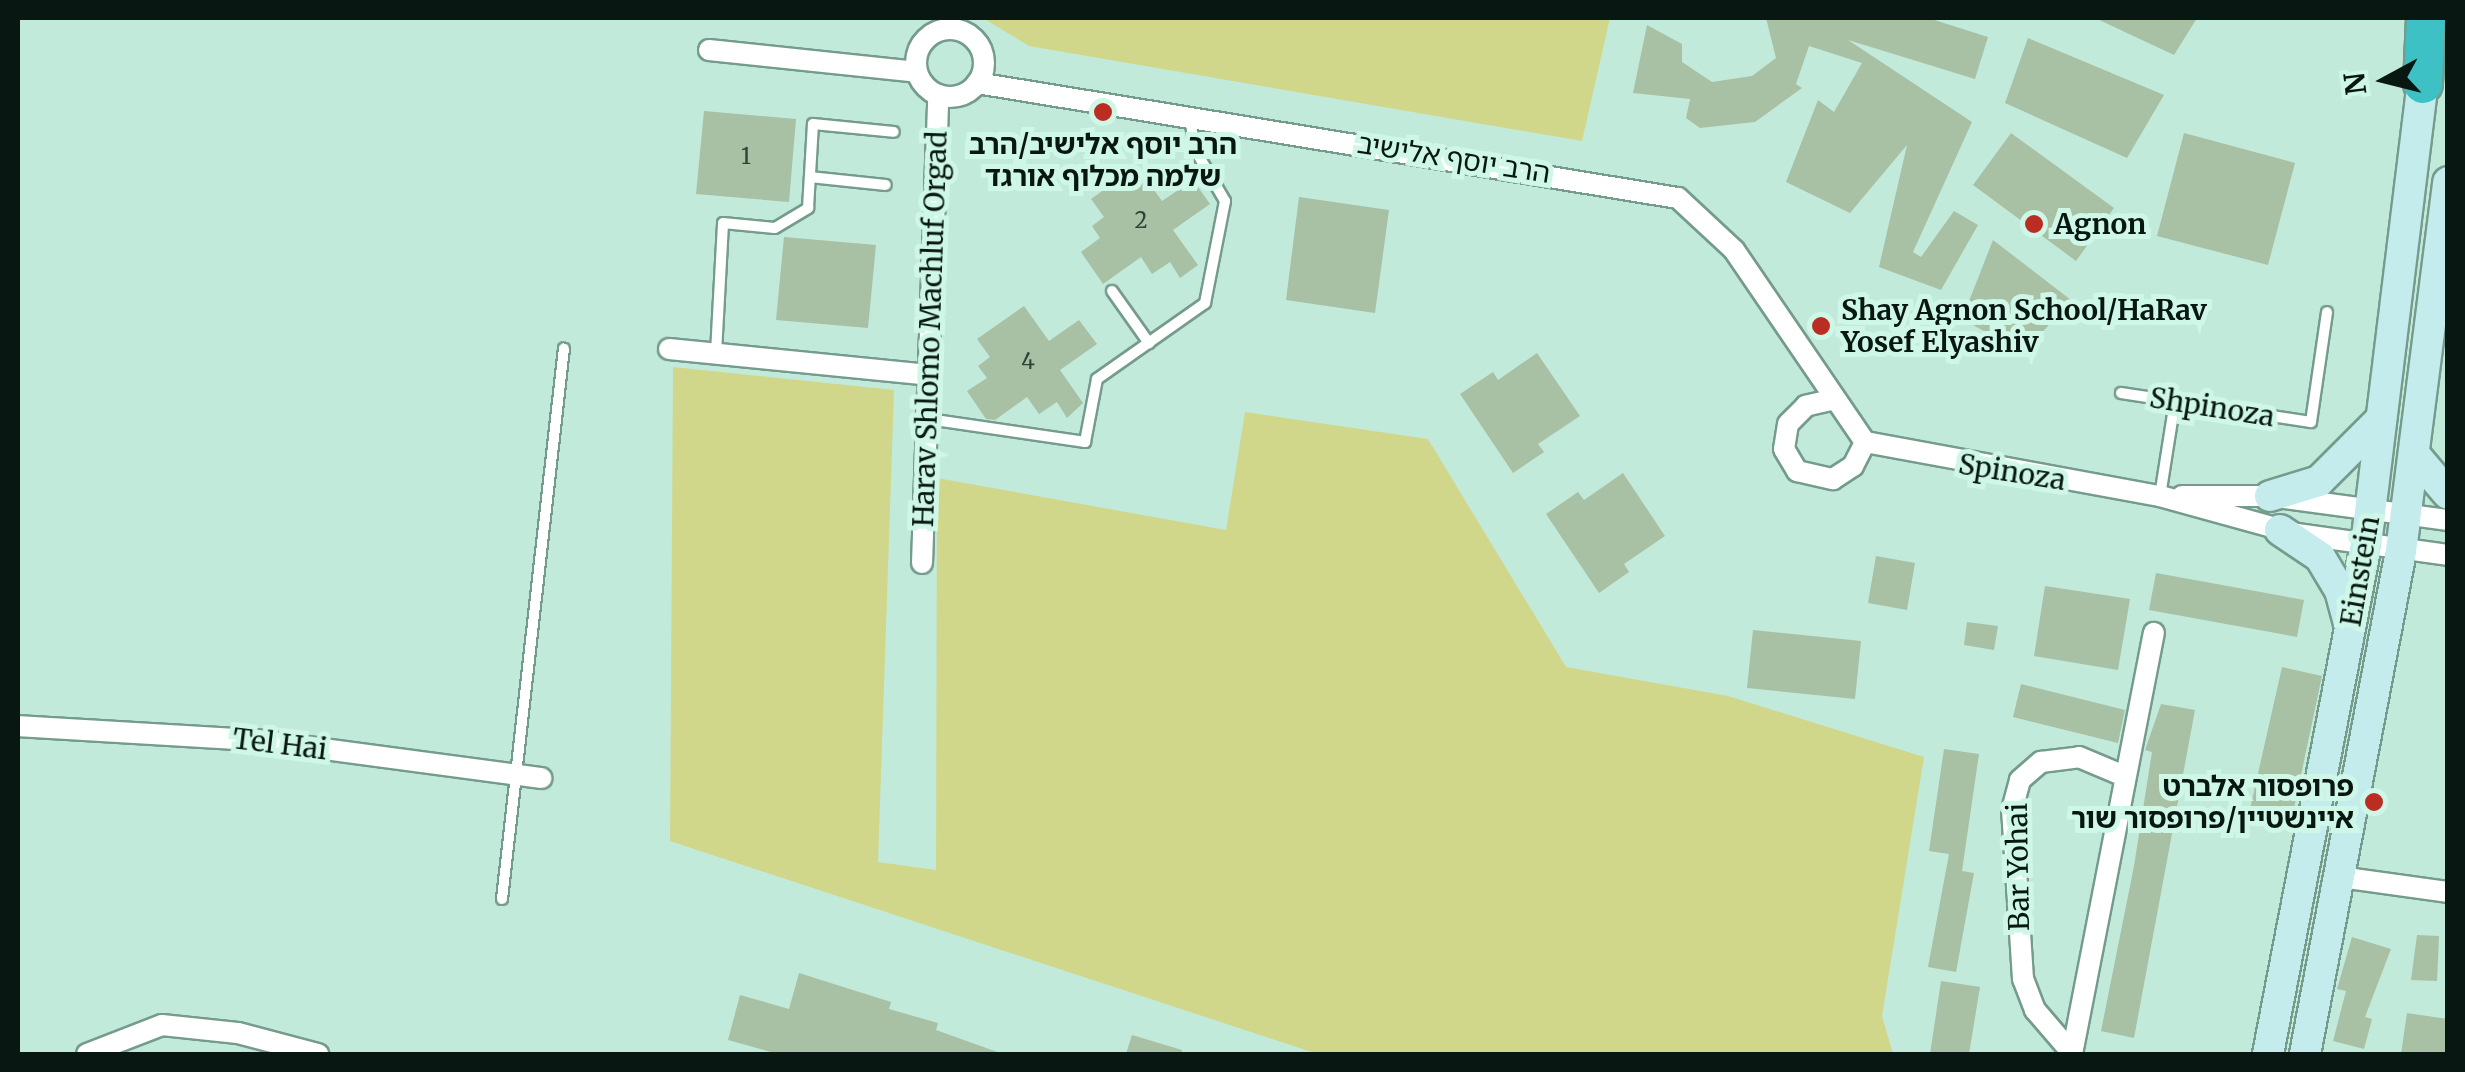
<!DOCTYPE html>
<meta charset="utf-8">
<style>
body{margin:0}
#map{position:relative;width:2465px;height:1072px;overflow:hidden;background:#c2eada;font-family:Merriweather,"Noto Sans Hebrew",serif}
div>[style]{position:absolute}
[style*='--x']{left:calc(var(--x)*1px);top:calc(var(--y)*1px);width:calc(var(--w)*1px);rotate:calc(var(--a)*1deg)}
.green>*{inset:0;background:#d0d78a}
.building>*{inset:0;background:#a8c0a4}
.roads{filter:drop-shadow(2px 0 #759b8c) drop-shadow(-2px 0 #759b8c) drop-shadow(0 2px #759b8c) drop-shadow(0 -2px #759b8c)}
.service>*{height:10px;margin:-5px;padding:0 5px;transform-origin:5px;border-radius:5px;background:#fff}
.minor>*{height:20px;margin:-10px;padding:0 10px;transform-origin:10px;border-radius:10px;background:#fff}
.minor>.ring{margin:-10px;padding:0;box-sizing:content-box;background:none;border:20px solid #fff;border-radius:50%}
.secondary>*{height:30px;margin:-15px;padding:0 15px;transform-origin:15px;border-radius:15px;background:#c5eced}
.motorway>*{height:38px;margin:-19px;padding:0 19px;transform-origin:19px;border-radius:19px;background:#3ec1c4}
.dots>*{width:28px;height:28px;translate:-50% -50%;box-sizing:border-box;border:5px solid #cff7e7;border-radius:50%}
span{translate:-50% -50%;white-space:nowrap;text-align:center;line-height:1.15;-webkit-text-stroke:10px #cff7e7;paint-order:stroke}
.number-label{font-size:22px;color:#304136}
.number-label span{-webkit-text-stroke-width:0}
.poi-label{font-size:28px;color:#081712;font-weight:700}
.left{translate:0 -50%;text-align:left}
.right{translate:-100% -50%;text-align:right}
.street-label{font-size:28px;color:#081712}
.frame{position:absolute;inset:0;border:20px solid #081712;pointer-events:none}
.north{position:absolute;left:2335px;top:30px;width:100px;height:100px;-webkit-text-stroke:8px #cff7e7;paint-order:stroke;rotate:263deg;font-size:28px;font-weight:700;line-height:40px;text-align:center;color:#081712}
.north::after{content:'';display:block;margin:auto;width:35px;height:45px;background:#081712;clip-path:polygon(50% 0,100% 100%,50% 72%,0 100%)}
</style>
<div id="map">
<div class="green">
<i style="clip-path:polygon(983px 18px,1610px 18px,1582px 141px,1029px 46px)"></i>
<i style="clip-path:polygon(673px 367px,894px 390px,878px 862px,936px 870px,937px 478px,1226px 530px,1245px 412px,1428px 439px,1566px 667px,1728px 696px,1924px 757px,1882px 1016px,1893px 1054px,1318px 1054px,670px 841px)"></i>
</div>
<div class="building">
<i style="clip-path:polygon(1766px 18px,1928px 18px,1988px 37px,1975px 79px,1848px 40px,1972px 122px,1913px 252px,1921px 257px,1954px 211px,1978px 225px,1941px 290px,1879px 267px,1907px 145px,1850px 213px,1786px 182px,1818px 100px,1834px 112px,1862px 63px,1809px 46px,1796px 84px,1802px 88px,1755px 122px,1700px 128px,1686px 118px,1690px 99px,1633px 93px,1647px 25px,1682px 44px,1682px 62px,1712px 82px,1752px 76px,1776px 58px)"></i>
<i style="clip-path:polygon(2095px 18px,2197px 18px,2174px 55px)"></i>
<i style="clip-path:polygon(2028px 38px,2164px 95px,2127px 158px,2005px 103px)"></i>
<i style="clip-path:polygon(704px 111px,796px 119px,789px 202px,696px 194px)"></i>
<i style="clip-path:polygon(2011px 133px,2114px 208px,2076px 261px,1973px 185px)"></i>
<i style="clip-path:polygon(2184px 133px,2295px 163px,2268px 265px,2157px 236px)"></i>
<i style="clip-path:polygon(1137px 166px,1162px 201px,1193px 180px,1210px 204px,1173px 230px,1198px 265px,1180px 278px,1170px 262px,1152px 274px,1141px 257px,1103px 284px,1081px 252px,1100px 238px,1092px 226px,1104px 217px,1091px 199px)"></i>
<i style="clip-path:polygon(1299px 197px,1389px 210px,1375px 313px,1286px 300px)"></i>
<i style="clip-path:polygon(784px 237px,876px 245px,868px 328px,776px 320px)"></i>
<i style="clip-path:polygon(1993px 240px,2071px 300px,2024px 353px,1962px 319px)"></i>
<i style="clip-path:polygon(1024px 306px,1049px 341px,1079px 320px,1097px 344px,1060px 370px,1083px 403px,1067px 418px,1057px 402px,1039px 414px,1027px 397px,995px 420px,986px 419px,967px 391px,987px 378px,978px 366px,990px 357px,977px 339px)"></i>
<i style="clip-path:polygon(1537px 353px,1580px 416px,1538px 444px,1544px 452px,1513px 473px,1460px 394px,1493px 372px,1498px 380px)"></i>
<i style="clip-path:polygon(1623px 473px,1665px 536px,1624px 564px,1629px 572px,1599px 593px,1546px 514px,1578px 492px,1584px 500px)"></i>
<i style="clip-path:polygon(1876px 556px,1915px 563px,1907px 610px,1868px 603px)"></i>
<i style="clip-path:polygon(2156px 573px,2304px 600px,2297px 637px,2149px 610px)"></i>
<i style="clip-path:polygon(2045px 586px,2130px 599px,2118px 670px,2034px 656px)"></i>
<i style="clip-path:polygon(1967px 622px,1998px 626px,1994px 650px,1964px 645px)"></i>
<i style="clip-path:polygon(1753px 630px,1861px 641px,1855px 699px,1747px 688px)"></i>
<i style="clip-path:polygon(2282px 667px,2322px 676px,2290px 827px,2248px 818px)"></i>
<i style="clip-path:polygon(2021px 684px,2125px 710px,2118px 743px,2013px 717px)"></i>
<i style="clip-path:polygon(2161px 704px,2195px 710px,2134px 1038px,2101px 1031px,2134px 866px,2152px 752px,2145px 750px)"></i>
<i style="clip-path:polygon(1944px 749px,1979px 754px,1962px 871px,1974px 873px,1956px 972px,1928px 967px,1949px 854px,1929px 851px)"></i>
<i style="clip-path:polygon(2417px 935px,2439px 936px,2437px 981px,2411px 980px)"></i>
<i style="clip-path:polygon(2352px 937px,2391px 949px,2365px 1017px,2372px 1019px,2364px 1049px,2333px 1041px,2346px 991px,2337px 989px)"></i>
<i style="clip-path:polygon(799px 973px,891px 1002px,889px 1009px,938px 1023px,936px 1030px,1003px 1054px,778px 1054px,728px 1040px,740px 995px,789px 1009px)"></i>
<i style="clip-path:polygon(1941px 981px,1980px 987px,1969px 1054px,1930px 1054px)"></i>
<i style="clip-path:polygon(2407px 1013px,2448px 1019px,2448px 1054px,2401px 1054px)"></i>
<i style="clip-path:polygon(1132px 1035px,1182px 1050px,1181px 1054px,1126px 1054px)"></i>
</div>
<div class="roads">
<div class="service">
<i style="--x:810;--y:177;--w:76;--a:6"></i>
<i style="--x:1112;--y:291;--w:64;--a:54.6"></i>
<i style="--x:716;--y:353;--w:130;--a:-86.9"></i>
<i style="--x:723;--y:223;--w:52;--a:5.5"></i>
<i style="--x:775;--y:228;--w:39;--a:-31"></i>
<i style="--x:808;--y:208;--w:84;--a:-86.6"></i>
<i style="--x:813;--y:124;--w:81;--a:5.6"></i>
<i style="--x:2121;--y:393;--w:192;--a:8.7"></i>
<i style="--x:2311;--y:422;--w:111;--a:-81.7"></i>
<i style="--x:928;--y:419;--w:159;--a:8.3"></i>
<i style="--x:1085;--y:442;--w:64;--a:-79.2"></i>
<i style="--x:1097;--y:379;--w:132;--a:-35.1"></i>
<i style="--x:1205;--y:303;--w:104;--a:-78.9"></i>
<i style="--x:1225;--y:201;--w:64;--a:-120.2"></i>
<i style="--x:1193;--y:146;--w:29;--a:-94"></i>
<i style="--x:2160;--y:496;--w:96;--a:-81"></i>
<i style="--x:502;--y:899;--w:554;--a:-83.58"></i>
</div>
<div class="minor">
<i class="ring" style="left:916px;top:29px;width:48px;height:48px"></i>
<i style="--x:709;--y:50;--w:209;--a:6"></i>
<i style="--x:977;--y:83;--w:710;--a:9.32"></i>
<i style="--x:1678;--y:198;--w:76;--a:42.9"></i>
<i style="--x:1734;--y:250;--w:232;--a:55.7"></i>
<i style="--x:669;--y:349;--w:261;--a:5.7"></i>
<i style="--x:1831;--y:400;--w:26;--a:167"></i>
<i style="--x:1806;--y:406;--w:25;--a:135"></i>
<i style="--x:1788;--y:424;--w:25;--a:99"></i>
<i style="--x:1784;--y:449;--w:26;--a:59"></i>
<i style="--x:1797;--y:471;--w:37;--a:13"></i>
<i style="--x:1833;--y:479;--w:24;--a:-33"></i>
<i style="--x:1853;--y:466;--w:27;--a:-63"></i>
<i style="--x:1865;--y:442;--w:300;--a:10.4"></i>
<i style="--x:2160;--y:496;--w:142;--a:15.5"></i>
<i style="--x:2297;--y:534;--w:152;--a:7.9"></i>
<i style="--x:2182;--y:496;--w:88;--a:0"></i>
<i style="--x:2270;--y:496;--w:180;--a:7.7"></i>
<i style="--x:922;--y:563;--w:468;--a:-88"></i>
<i style="--x:18;--y:726;--w:238;--a:3.4"></i>
<i style="--x:256;--y:740;--w:288;--a:7.6"></i>
<i style="--x:2340;--y:877;--w:109;--a:7.9"></i>
<i style="--x:2072;--y:1053;--w:57;--a:-130.7"></i>
<i style="--x:2035;--y:1010;--w:33;--a:-111"></i>
<i style="--x:2023;--y:979;--w:169;--a:-93.7"></i>
<i style="--x:2012;--y:810;--w:31;--a:-75"></i>
<i style="--x:2020;--y:780;--w:28;--a:-41"></i>
<i style="--x:2041;--y:762;--w:38;--a:-7"></i>
<i style="--x:2079;--y:757;--w:49;--a:22.9"></i>
<i style="--x:87;--y:1054;--w:80;--a:-21.1"></i>
<i style="--x:162;--y:1025;--w:76;--a:6"></i>
<i style="--x:238;--y:1033;--w:83;--a:14.7"></i>
<i style="--x:2072;--y:1054;--w:429;--a:-79"></i>
</div>
<div class="secondary">
<i style="--x:2414;--y:454;--w:52;--a:49.6"></i>
<i style="--x:2270;--y:496;--w:51;--a:-17"></i>
<i style="--x:2319;--y:481;--w:88;--a:-45"></i>
<i style="--x:2280;--y:530;--w:48;--a:34"></i>
<i style="--x:2320;--y:557;--w:39;--a:59"></i>
<i style="--x:2340;--y:590;--w:34;--a:75"></i>
<i style="--x:2268;--y:1054;--w:518;--a:-79.1"></i>
<i style="--x:2366;--y:545;--w:465;--a:-83"></i>
<i style="--x:2305;--y:1054;--w:512;--a:-79.19"></i>
<i style="--x:2401;--y:551;--w:372;--a:-82.7"></i>
</div>
<div class="motorway">
<i style="--x:2423;--y:84;--w:66;--a:-87.4"></i>
</div>
</div>
<div class="dots">
<i style="left:1103px;top:112px;background:#bb2d23"></i>
<i style="left:2034px;top:224px;background:#bb2d23"></i>
<i style="left:1821px;top:326px;background:#bb2d23"></i>
<i style="left:2374px;top:802px;background:#bb2d23"></i>
</div>
<div class="number-label">
<span style="left:746px;top:157px">1</span>
<span style="left:1141px;top:221px">2</span>
<span style="left:1028px;top:362px">4</span>
</div>
<div class="poi-label">
<span style="left:1103px;top:160px">הרב יוסף אלישיב/הרב<br>שלמה מכלוף אורגד</span>
<span class="left" style="left:2054px;top:224px">Agnon</span>
<span class="left" style="left:1841px;top:326px">Shay Agnon School/HaRav<br>Yosef Elyashiv</span>
<span class="right" style="left:2354px;top:802px">פרופסור אלברט<br>איינשטיין/פרופסור שור</span>
</div>
<div class="street-label">
<span style="left:1454px;top:158px;rotate:9deg">הרב יוסף אלישיב</span>
<span style="left:930px;top:329px;rotate:-88deg">Harav Shlomo Machluf Orgad</span>
<span style="left:2212px;top:407px;rotate:9deg">Shpinoza</span>
<span style="left:2012px;top:472px;rotate:9deg">Spinoza</span>
<span style="left:2360px;top:571px;rotate:-80deg">Einstein</span>
<span style="left:280px;top:744px;rotate:7deg">Tel Hai</span>
<span style="left:2018px;top:867px;rotate:-91deg">Bar Yohai</span>
</div>
<div class="frame"></div>
<div class="north">N</div>
</div>
